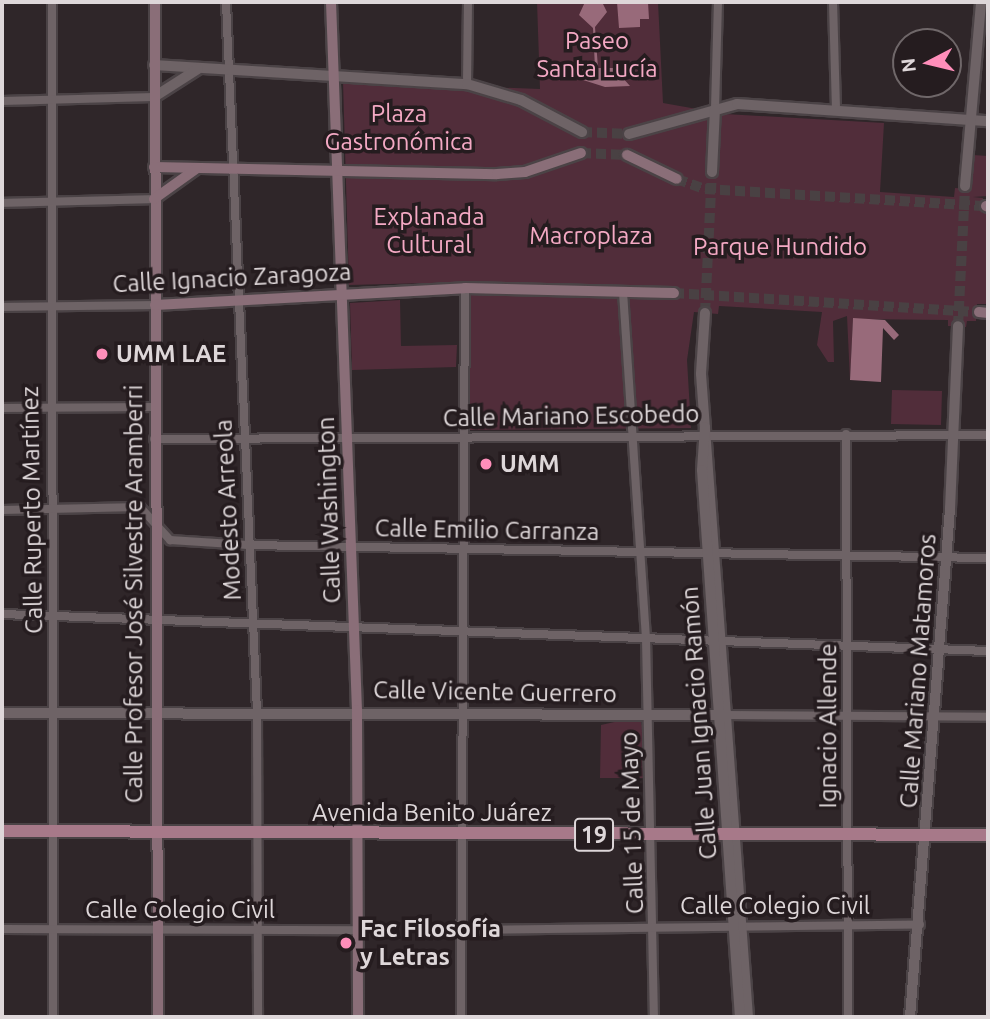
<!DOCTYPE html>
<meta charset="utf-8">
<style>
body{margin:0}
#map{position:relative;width:990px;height:1019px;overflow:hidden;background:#2f2629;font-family:Ubuntu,sans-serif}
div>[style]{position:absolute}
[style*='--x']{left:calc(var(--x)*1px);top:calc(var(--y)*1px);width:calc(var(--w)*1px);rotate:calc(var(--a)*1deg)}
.green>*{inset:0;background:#512d3a}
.water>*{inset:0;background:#986a7a}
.tertiary-tunnel>*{height:10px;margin-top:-5px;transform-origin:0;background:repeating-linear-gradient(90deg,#494143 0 10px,transparent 0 15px)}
.secondary-tunnel>*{height:10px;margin-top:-5px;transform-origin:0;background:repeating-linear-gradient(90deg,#494143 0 10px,transparent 0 15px)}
.roads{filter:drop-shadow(2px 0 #4b4346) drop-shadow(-2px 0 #4b4346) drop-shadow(0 2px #4b4346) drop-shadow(0 -2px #4b4346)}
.minor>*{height:8px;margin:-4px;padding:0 4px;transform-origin:4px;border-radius:4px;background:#6e6366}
.tertiary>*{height:10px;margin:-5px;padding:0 5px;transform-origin:5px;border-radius:5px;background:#6e6366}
.secondary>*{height:10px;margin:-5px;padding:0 5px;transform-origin:5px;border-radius:5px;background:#8a6e78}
.primary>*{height:12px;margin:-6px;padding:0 6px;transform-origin:6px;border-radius:6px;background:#a77989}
.dots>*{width:19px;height:19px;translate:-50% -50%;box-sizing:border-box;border:4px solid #251c1f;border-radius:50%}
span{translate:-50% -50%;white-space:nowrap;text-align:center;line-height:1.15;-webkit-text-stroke:7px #251c1f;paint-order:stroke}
.shield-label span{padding:2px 5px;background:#251c1f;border:2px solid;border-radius:5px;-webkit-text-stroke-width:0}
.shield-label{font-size:23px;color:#ded7d9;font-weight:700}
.park-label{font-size:24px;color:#f4a9c4}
.street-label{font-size:24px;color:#ded7d9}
.poi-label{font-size:24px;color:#ded7d9;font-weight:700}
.left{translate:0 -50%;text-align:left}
.frame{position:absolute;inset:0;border:4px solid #ded7d9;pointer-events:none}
.north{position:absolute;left:892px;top:28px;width:70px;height:70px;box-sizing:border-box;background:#251c1f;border:2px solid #6f6769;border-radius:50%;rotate:263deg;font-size:19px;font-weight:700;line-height:28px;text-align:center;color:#ded7d9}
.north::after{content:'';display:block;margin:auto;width:24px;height:32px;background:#ff8eba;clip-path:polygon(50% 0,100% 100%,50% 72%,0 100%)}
</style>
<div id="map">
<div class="green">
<i style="clip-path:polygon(537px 2px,658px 2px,663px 103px,725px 114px,884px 123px,880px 192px,954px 197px,955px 188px,971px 189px,973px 155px,988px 156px,988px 196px,973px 197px,983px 198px,982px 213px,988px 213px,988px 304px,977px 304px,976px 321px,967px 321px,966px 327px,948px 326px,948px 320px,853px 319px,850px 380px,847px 316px,833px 321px,834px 362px,828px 362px,817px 345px,822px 312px,719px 306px,718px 314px,694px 312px,687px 360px,691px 428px,469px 430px,470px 282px,349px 285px,343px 82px,540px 89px)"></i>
<i style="clip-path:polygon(400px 300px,401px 346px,457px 345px,456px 367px,352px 370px,350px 303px)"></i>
<i style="clip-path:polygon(892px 390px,942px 391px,941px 425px,891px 424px)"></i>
<i style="clip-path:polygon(628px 719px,641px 722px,643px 729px,645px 778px,600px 778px,601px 725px)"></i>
</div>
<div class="water">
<i style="clip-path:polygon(585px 2px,602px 2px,607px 12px,595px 27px,598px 68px,614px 68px,630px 86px,605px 87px,580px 79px,595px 68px,593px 28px,579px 15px)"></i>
<i style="clip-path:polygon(617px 2px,648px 2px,649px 19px,640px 19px,640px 27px,619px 28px)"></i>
<i style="clip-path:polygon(853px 318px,885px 320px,899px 335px,894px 340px,883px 328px,881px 382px,850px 380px)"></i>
</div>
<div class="tertiary-tunnel">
<i style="--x:582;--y:132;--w:47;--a:2.4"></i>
<i style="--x:705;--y:313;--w:141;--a:-87.2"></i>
<i style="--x:958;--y:326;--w:140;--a:-87.1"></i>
</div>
<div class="secondary-tunnel">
<i style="--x:581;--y:153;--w:46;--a:2.5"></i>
<i style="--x:677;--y:179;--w:30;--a:20"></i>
<i style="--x:705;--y:189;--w:282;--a:3.5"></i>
<i style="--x:674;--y:293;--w:306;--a:3.6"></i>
</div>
<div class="roads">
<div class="minor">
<i style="--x:52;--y:2;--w:1015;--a:89.94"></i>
<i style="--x:226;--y:2;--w:711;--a:87.5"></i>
<i style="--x:257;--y:712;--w:305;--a:89.8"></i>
<i style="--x:833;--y:2;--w:108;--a:88.4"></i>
<i style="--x:467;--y:84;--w:82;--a:-89.3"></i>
<i style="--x:2;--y:101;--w:152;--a:-1.5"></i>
<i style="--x:715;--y:109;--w:107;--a:-88.4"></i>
<i style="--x:2;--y:203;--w:152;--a:-1.5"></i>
<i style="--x:623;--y:292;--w:347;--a:86.2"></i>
<i style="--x:646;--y:638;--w:379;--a:88.8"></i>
<i style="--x:2;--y:307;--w:153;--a:-0.7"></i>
<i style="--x:2;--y:408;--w:152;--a:-0.4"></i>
<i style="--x:846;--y:434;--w:583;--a:89.8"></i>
<i style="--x:154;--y:439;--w:834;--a:-0.27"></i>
<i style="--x:2;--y:510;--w:138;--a:-1.2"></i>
<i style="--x:140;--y:507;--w:45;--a:47.7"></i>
<i style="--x:170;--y:540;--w:78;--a:3.7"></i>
<i style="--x:248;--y:545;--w:740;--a:1.01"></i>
<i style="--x:2;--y:614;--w:987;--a:2.15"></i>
<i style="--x:728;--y:715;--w:260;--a:0.4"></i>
<i style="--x:2;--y:929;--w:357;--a:0.2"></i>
<i style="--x:461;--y:930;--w:459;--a:-0.7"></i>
<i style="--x:461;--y:1017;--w:729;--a:-89.69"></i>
</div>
<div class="tertiary">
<i style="--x:154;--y:65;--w:314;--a:3.5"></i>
<i style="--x:467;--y:84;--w:56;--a:16.5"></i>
<i style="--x:521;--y:100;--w:69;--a:27.7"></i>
<i style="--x:154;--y:97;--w:52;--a:-32.5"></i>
<i style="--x:629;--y:134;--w:112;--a:-15.5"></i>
<i style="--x:737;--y:104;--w:252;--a:3.9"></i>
<i style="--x:712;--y:172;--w:63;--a:-87.3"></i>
<i style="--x:965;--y:186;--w:185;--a:-85"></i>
<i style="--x:705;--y:313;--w:61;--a:93.8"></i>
<i style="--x:701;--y:374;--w:645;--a:85.82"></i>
<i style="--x:705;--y:427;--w:43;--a:94"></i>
<i style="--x:702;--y:470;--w:548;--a:86.03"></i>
<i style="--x:2;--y:713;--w:726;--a:0.16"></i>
<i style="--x:910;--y:1017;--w:510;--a:-85.5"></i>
<i style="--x:950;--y:509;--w:183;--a:-87.5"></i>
</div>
<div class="secondary">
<i style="--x:155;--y:2;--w:1015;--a:89.83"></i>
<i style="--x:331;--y:2;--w:708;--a:87.9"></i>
<i style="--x:357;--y:710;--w:307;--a:89.8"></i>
<i style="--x:627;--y:155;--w:55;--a:25.6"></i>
<i style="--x:154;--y:167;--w:343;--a:1.2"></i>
<i style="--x:497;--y:174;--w:28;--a:-4"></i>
<i style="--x:525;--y:172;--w:59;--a:-18.7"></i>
<i style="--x:154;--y:199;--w:52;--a:-35.5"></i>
<i style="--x:986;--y:206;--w:2;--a:27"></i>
<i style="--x:155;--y:305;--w:310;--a:-3.1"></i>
<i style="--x:465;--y:288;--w:209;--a:1.4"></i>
<i style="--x:979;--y:312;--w:9;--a:6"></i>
</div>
<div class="primary">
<i style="--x:2;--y:831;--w:986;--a:0.23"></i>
</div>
</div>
<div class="dots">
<i style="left:102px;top:354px;background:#ff8eba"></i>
<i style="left:486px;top:464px;background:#ff8eba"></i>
<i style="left:346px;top:943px;background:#ff8eba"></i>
</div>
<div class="shield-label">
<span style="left:594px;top:835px">19</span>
</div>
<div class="park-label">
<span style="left:597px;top:55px">Paseo<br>Santa Lucía</span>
<span style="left:399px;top:128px">Plaza<br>Gastronómica</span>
<span style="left:429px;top:231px">Explanada<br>Cultural</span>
<span style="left:591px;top:236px">Macroplaza</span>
<span style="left:780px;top:247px">Parque Hundido</span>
</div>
<div class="street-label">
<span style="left:232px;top:278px;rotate:-3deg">Calle Ignacio Zaragoza</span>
<span style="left:571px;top:416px;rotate:-1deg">Calle Mariano Escobedo</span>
<span style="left:32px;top:510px;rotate:-91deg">Calle Ruperto Martínez</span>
<span style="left:228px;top:510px;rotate:-93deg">Modesto Arreola</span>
<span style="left:329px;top:510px;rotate:-92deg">Calle Washington</span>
<span style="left:487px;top:530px;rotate:1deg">Calle Emilio Carranza</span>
<span style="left:134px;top:594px;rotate:-90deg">Calle Profesor José Silvestre Aramberri</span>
<span style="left:918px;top:671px;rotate:-86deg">Calle Mariano Matamoros</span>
<span style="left:495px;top:692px;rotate:1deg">Calle Vicente Guerrero</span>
<span style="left:699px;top:723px;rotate:-94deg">Calle Juan Ignacio Ramón</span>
<span style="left:828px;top:726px;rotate:-90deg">Ignacio Allende</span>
<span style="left:432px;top:813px">Avenida Benito Juárez</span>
<span style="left:632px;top:823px;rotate:-92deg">Calle 15 de Mayo</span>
<span style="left:775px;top:906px">Calle Colegio Civil</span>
<span style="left:180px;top:910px">Calle Colegio Civil</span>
</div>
<div class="poi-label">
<span class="left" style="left:116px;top:354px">UMM LAE</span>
<span class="left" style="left:500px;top:464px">UMM</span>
<span class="left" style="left:360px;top:943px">Fac Filosofía<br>y Letras</span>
</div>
<div class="frame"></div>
<div class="north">N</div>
</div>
